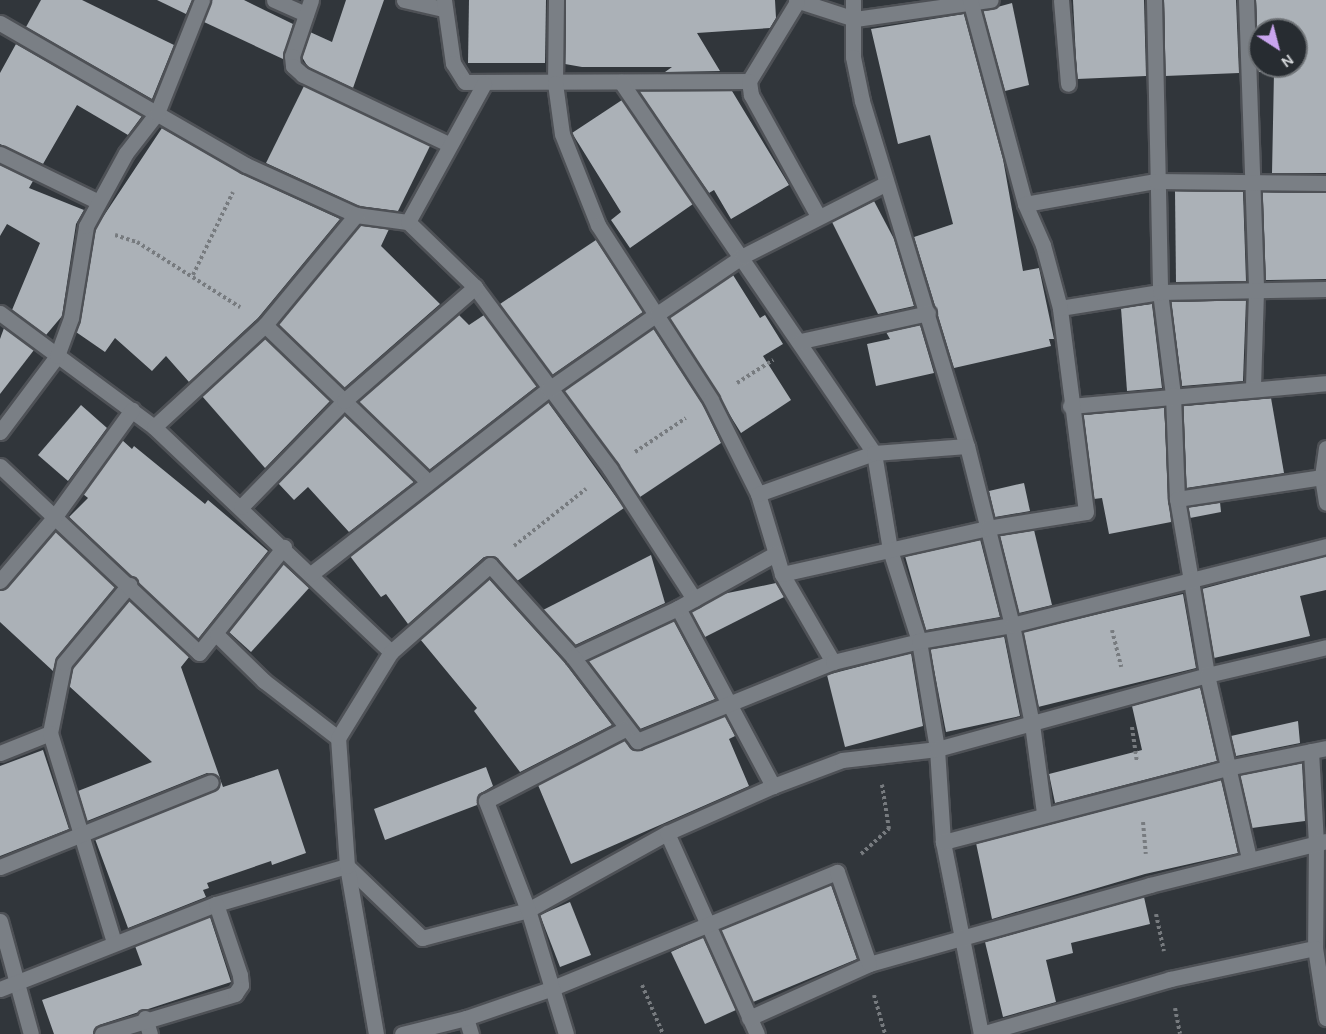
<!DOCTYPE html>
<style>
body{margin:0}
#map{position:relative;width:1326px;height:1034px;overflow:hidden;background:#31363b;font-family:Karla,sans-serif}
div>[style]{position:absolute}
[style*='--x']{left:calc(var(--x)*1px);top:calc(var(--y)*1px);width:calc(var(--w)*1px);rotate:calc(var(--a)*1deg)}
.building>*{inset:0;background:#abb1b7}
.path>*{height:4px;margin-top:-2px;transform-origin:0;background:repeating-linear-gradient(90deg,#777b7f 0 3px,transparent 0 6px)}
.roads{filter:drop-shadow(2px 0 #4e5156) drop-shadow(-2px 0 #4e5156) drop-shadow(0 2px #4e5156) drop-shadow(0 -2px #4e5156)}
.lane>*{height:15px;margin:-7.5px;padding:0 7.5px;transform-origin:7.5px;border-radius:7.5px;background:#7a7f85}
.street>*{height:15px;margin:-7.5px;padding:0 7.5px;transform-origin:7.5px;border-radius:7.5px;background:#7a7f85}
span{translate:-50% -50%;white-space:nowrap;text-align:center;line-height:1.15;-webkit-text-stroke:6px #272c31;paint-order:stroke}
.north{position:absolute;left:1248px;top:18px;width:60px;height:60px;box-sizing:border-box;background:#272c31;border:2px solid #6d7175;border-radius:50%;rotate:144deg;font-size:16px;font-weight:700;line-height:24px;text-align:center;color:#d5d8db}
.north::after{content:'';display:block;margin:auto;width:21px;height:27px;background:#c9a5ee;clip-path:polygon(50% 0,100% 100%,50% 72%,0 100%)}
</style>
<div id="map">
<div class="building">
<i style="clip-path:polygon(41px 0,82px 0,174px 45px,152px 99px,26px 27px)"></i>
<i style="clip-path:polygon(157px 0,192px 0,186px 14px)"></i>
<i style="clip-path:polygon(212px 0,244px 0,293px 24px,283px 59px,204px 22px)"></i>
<i style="clip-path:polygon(346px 0,384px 0,353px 88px,308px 67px,302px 57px,310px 32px,332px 42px)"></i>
<i style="clip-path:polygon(469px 0,546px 0,545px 63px,468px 63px)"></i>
<i style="clip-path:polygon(566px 0,775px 0,776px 18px,770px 28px,697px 33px,720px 71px,665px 72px,672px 67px,582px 67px,565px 64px)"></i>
<i style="clip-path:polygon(1073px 0,1144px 0,1146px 76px,1077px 79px)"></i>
<i style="clip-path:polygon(1164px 0,1236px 0,1239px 73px,1165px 76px)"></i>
<i style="clip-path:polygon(evenodd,1256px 0,1326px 0,1326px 173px,1272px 173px,1274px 72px,1258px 72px,1256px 0,1260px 30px,1296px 30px,1296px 66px,1260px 66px,1260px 30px)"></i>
<i style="clip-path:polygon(1012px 3px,1029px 85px,1005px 91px,983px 11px)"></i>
<i style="clip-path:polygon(964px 14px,1003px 159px,1023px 271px,1039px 268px,1054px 339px,1049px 339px,1051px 346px,954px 368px,914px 237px,953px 224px,930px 135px,898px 144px,871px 29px)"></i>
<i style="clip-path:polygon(16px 44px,142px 116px,128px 135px,77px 105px,43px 164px,0 144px,0 73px)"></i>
<i style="clip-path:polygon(304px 86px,430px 146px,398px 211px,359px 206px,266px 163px)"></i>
<i style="clip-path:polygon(639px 91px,732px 91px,789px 185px,731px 219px,714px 190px,709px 193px)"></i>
<i style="clip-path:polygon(622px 100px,693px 204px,630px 248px,611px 220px,621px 212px,572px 133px)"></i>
<i style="clip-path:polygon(162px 128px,242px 174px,340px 219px,258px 318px,189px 382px,166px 356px,152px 371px,115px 338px,105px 352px,76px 332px,95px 229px)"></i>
<i style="clip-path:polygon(0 165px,33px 181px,29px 188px,84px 210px,76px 224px,62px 316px,46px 335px,12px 310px,40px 243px,7px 224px,0 236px)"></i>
<i style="clip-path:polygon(1175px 191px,1243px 192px,1246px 281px,1176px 282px)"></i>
<i style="clip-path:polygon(1262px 192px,1326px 193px,1326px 279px,1265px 280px)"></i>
<i style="clip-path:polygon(874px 201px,894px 239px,914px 306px,878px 314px,832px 222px)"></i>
<i style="clip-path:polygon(360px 225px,389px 229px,381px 246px,440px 304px,344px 388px,278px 324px)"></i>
<i style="clip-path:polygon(596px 240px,643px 312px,552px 375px,500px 304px)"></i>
<i style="clip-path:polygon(733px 275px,760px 318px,765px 315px,783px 344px,763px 356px,791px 400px,741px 433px,669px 317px)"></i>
<i style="clip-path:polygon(1246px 300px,1243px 381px,1182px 386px,1171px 302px)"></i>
<i style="clip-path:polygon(1152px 304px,1162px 388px,1127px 391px,1121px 308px)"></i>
<i style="clip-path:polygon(458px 314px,469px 325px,484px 315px,537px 386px,429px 470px,358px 401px)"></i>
<i style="clip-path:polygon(920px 325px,934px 373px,876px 386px,867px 344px,890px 339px,886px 332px)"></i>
<i style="clip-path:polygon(4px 328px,34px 350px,0 394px,0 339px)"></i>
<i style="clip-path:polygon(653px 328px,703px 405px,721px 443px,640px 497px,564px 391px)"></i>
<i style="clip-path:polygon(265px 338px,330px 401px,265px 468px,202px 396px)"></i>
<i style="clip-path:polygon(1271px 398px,1284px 473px,1186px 488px,1183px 406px)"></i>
<i style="clip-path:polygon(548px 402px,624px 508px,517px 581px,497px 558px,484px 557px,408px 624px,386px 594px,381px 597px,350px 556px)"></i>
<i style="clip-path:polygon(81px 405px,107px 428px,68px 481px,38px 455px)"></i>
<i style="clip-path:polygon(1164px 407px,1171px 522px,1109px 534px,1102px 498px,1094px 499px,1083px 415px)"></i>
<i style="clip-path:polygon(344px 415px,414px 482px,349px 532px,308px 487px,294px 500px,278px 483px)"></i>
<i style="clip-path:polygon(122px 440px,132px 449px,134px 446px,205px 504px,208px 500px,268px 551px,198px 639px,69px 517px,88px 498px,83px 494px)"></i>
<i style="clip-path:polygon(1024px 483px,1030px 511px,995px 517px,989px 491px)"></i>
<i style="clip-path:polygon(1220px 502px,1221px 512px,1190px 518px,1188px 507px)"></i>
<i style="clip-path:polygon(1034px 530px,1052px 605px,1019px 613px,1000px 536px)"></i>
<i style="clip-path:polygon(55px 531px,115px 587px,57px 657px,53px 671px,0 622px,0 591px,7px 587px)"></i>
<i style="clip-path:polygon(980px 539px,1000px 617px,926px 630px,905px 556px)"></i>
<i style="clip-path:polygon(651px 555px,665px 603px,575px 645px,543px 610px)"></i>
<i style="clip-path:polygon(1326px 556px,1326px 590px,1300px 596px,1310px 636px,1214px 658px,1202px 589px)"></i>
<i style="clip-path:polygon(283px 564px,309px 588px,251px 652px,229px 632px)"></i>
<i style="clip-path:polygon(489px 579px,565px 663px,612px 725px,520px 772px,474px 711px,477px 708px,420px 639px)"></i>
<i style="clip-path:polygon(776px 583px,784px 597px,705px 637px,691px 612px,723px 594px)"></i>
<i style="clip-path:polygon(1183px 594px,1196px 668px,1038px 707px,1023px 632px)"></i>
<i style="clip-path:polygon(129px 600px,189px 657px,181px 667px,220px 778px,207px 773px,87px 821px,78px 791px,152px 762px,69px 686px,73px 667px)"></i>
<i style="clip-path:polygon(674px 621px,715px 699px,640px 729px,588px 661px)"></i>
<i style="clip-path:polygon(1004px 636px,1020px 716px,946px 732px,930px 649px)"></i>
<i style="clip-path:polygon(911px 653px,923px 726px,845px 747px,827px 675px)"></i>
<i style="clip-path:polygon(1200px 687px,1217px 761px,1055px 803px,1049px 774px,1142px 750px,1132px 706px)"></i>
<i style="clip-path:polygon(725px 716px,735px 736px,729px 739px,749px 786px,571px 864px,538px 785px,624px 740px,634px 750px,641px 750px)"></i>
<i style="clip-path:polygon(1298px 721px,1300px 743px,1236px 756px,1231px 736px)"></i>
<i style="clip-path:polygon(43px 750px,69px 829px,0 856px,0 766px)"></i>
<i style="clip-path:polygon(1302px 763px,1305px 821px,1252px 828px,1240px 775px)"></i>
<i style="clip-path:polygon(486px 767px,493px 786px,478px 795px,477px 805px,385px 840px,374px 809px)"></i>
<i style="clip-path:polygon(278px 769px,306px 853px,272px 865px,271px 861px,207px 883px,209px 888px,203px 890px,206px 897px,128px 928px,95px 839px,215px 791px,220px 779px,223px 787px)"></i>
<i style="clip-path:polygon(1221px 780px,1238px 853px,1145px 874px,992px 919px,976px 843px)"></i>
<i style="clip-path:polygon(831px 885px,857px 959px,753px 1002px,721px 930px)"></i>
<i style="clip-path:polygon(1144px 897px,1150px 924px,1071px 943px,1073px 953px,1046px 960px,1056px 1002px,1003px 1017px,985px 942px)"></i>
<i style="clip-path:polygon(570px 902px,591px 955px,560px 967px,540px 915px)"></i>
<i style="clip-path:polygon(210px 917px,231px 982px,99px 1025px,93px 1034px,54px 1034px,42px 1000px,142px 965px,135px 946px)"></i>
<i style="clip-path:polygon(703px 937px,736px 1010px,705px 1024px,671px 952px)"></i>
</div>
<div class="path">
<i style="--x:115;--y:235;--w:23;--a:18"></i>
<i style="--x:137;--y:242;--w:122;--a:32.3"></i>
<i style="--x:193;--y:275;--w:92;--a:-64.3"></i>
<i style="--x:737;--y:383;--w:43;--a:-32.6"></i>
<i style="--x:635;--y:452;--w:61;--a:-33.7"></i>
<i style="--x:514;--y:546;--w:92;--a:-38.4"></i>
<i style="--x:1112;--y:630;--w:38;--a:76"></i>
<i style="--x:1132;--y:727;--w:34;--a:82"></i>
<i style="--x:1143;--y:822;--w:32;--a:85"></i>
<i style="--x:861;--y:854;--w:38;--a:-42"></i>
<i style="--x:889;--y:829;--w:45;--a:-99"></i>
<i style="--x:1156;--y:914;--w:38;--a:78"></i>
<i style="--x:642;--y:985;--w:53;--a:66.8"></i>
<i style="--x:874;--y:995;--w:41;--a:74.2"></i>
<i style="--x:1175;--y:1008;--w:26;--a:79"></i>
</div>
<div class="roads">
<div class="lane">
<i style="--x:50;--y:733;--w:71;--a:-78.7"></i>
<i style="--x:64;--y:663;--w:102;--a:-50.2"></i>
</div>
<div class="street">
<i style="--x:274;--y:0;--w:35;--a:24"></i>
<i style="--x:311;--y:0;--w:59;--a:108.7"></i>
<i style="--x:292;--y:56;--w:10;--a:84"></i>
<i style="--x:293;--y:66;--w:13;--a:42"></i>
<i style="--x:303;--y:75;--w:161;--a:25.4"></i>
<i style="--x:404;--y:0;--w:40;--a:13"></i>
<i style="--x:444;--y:0;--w:64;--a:81.9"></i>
<i style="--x:453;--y:63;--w:22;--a:58"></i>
<i style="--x:465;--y:82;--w:284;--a:-0.2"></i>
<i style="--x:556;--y:0;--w:83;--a:90.7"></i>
<i style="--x:555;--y:83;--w:51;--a:82.2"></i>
<i style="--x:562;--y:134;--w:98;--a:68.4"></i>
<i style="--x:598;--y:225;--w:208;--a:57.1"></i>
<i style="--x:711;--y:400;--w:105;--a:63.4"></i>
<i style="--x:758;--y:494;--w:84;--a:73.3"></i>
<i style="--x:782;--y:574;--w:102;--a:59.9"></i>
<i style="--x:796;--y:0;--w:62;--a:17.9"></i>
<i style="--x:855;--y:19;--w:137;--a:-8"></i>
<i style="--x:853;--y:0;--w:57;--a:90"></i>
<i style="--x:853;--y:57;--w:45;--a:78.4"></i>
<i style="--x:862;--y:101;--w:361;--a:73.1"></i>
<i style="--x:967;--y:446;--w:185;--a:75.9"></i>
<i style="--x:1012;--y:625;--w:101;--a:78.6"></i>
<i style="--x:1032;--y:724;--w:90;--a:82.3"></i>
<i style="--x:970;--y:0;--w:211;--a:74.9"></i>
<i style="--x:1061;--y:0;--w:84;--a:85.2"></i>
<i style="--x:1154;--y:0;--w:292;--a:88.8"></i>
<i style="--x:1160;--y:292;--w:104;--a:82.8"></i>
<i style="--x:1173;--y:395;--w:104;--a:87.8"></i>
<i style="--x:1177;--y:499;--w:179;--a:80.3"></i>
<i style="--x:1207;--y:675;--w:189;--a:77.1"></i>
<i style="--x:1246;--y:0;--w:291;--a:88"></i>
<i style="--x:1256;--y:291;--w:97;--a:91.8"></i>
<i style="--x:797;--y:2;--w:92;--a:121.3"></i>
<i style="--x:749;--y:81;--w:14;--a:82"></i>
<i style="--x:751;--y:95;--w:138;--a:61"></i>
<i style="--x:0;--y:23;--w:284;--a:30"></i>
<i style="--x:246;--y:165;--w:121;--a:24.4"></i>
<i style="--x:356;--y:215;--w:52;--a:7.7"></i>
<i style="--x:408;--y:222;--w:93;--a:44.1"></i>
<i style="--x:475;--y:287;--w:227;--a:53.4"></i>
<i style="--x:610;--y:469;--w:155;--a:57.1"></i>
<i style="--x:621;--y:82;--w:449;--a:55.7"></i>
<i style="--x:874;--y:453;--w:98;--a:80.6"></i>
<i style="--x:890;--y:550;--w:96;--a:72.3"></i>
<i style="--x:919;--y:641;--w:109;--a:80.5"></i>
<i style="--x:937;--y:749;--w:93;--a:86.3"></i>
<i style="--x:943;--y:842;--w:196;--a:78.8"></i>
<i style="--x:981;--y:1034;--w:197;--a:-16.2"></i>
<i style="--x:1170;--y:979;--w:148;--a:-12.1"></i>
<i style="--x:0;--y:154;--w:108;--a:25.9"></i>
<i style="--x:408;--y:222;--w:158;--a:-61.2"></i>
<i style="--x:1060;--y:308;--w:101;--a:-9.1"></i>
<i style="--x:1160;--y:292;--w:166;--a:-1"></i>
<i style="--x:0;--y:313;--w:192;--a:36.5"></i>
<i style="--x:154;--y:427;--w:327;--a:43.5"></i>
<i style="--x:265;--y:325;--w:226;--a:43.9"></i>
<i style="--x:801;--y:341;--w:130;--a:-12.4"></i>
<i style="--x:1070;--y:406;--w:257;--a:-5.1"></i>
<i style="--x:154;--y:427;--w:151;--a:-42.6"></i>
<i style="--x:265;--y:325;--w:143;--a:-50.4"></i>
<i style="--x:0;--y:432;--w:95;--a:-53.1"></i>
<i style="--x:57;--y:356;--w:40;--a:-69.8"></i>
<i style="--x:71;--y:318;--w:93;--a:-80.7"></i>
<i style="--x:86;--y:226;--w:83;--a:-61.3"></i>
<i style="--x:126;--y:153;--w:51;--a:-52.2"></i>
<i style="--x:157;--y:113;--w:122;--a:-68.3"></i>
<i style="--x:1326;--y:448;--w:29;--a:98"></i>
<i style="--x:1322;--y:477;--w:26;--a:81"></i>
<i style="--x:0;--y:466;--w:273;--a:43.2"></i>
<i style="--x:199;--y:653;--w:136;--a:-51.3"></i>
<i style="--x:758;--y:494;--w:123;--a:-19.5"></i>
<i style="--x:874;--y:453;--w:93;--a:-4.3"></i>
<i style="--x:1177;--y:499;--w:147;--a:-8.6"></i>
<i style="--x:241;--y:507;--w:148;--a:-45.8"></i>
<i style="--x:344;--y:401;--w:174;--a:-41"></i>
<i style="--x:311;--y:574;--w:301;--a:-37.9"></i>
<i style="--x:549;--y:389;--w:131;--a:-34.8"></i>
<i style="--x:657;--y:314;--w:104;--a:-34"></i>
<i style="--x:743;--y:256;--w:159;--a:-26.9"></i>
<i style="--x:782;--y:574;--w:210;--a:-12.6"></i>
<i style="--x:987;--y:528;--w:100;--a:-9.2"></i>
<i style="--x:1086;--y:512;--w:206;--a:-97.3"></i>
<i style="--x:1060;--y:308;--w:65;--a:-105.1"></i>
<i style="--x:1043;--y:245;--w:45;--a:-113.7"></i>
<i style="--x:1025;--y:204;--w:133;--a:-10"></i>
<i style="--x:1156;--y:181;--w:170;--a:0.7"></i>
<i style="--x:0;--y:581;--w:82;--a:-49.5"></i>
<i style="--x:53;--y:519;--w:135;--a:-54.1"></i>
<i style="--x:678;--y:608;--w:202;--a:61.9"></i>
<i style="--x:217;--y:635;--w:66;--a:44.4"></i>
<i style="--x:264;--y:681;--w:93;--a:37.6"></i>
<i style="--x:573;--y:657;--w:116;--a:-25"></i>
<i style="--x:678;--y:608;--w:111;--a:-29.1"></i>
<i style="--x:1311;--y:751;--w:92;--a:86.9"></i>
<i style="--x:1316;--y:843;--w:105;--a:90.5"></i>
<i style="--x:1315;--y:948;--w:71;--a:81.1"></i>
<i style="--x:0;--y:753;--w:54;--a:-21.8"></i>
<i style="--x:50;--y:733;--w:219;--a:73"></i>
<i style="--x:667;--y:833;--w:220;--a:65.9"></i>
<i style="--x:943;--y:842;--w:293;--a:-14.6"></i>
<i style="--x:1227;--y:768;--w:101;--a:-11.4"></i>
<i style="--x:0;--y:867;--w:227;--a:-21.9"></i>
<i style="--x:0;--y:921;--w:117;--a:74.7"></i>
<i style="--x:0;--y:989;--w:232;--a:-21.5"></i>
<i style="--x:216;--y:904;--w:136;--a:-16.2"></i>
<i style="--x:347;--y:866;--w:104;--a:43.8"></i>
<i style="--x:422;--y:938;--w:110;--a:-14.8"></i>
<i style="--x:528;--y:910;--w:159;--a:-29"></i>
<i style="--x:667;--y:833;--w:116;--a:-23.9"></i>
<i style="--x:773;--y:786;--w:74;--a:-20.6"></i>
<i style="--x:842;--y:760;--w:96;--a:-6.6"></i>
<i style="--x:937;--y:749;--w:280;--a:-15.3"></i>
<i style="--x:1207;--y:675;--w:122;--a:-13.2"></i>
<i style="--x:145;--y:1018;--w:17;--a:73"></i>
<i style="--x:466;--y:1018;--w:17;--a:73"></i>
<i style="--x:749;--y:1018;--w:132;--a:-24.2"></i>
<i style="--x:869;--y:964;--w:292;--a:-15.7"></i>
<i style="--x:1150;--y:885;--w:181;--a:-14"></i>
<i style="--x:102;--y:1034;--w:139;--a:-16.7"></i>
<i style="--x:235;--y:994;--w:11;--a:-56"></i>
<i style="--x:241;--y:985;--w:10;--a:-96"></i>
<i style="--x:240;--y:975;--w:75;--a:-108.7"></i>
<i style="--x:376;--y:1034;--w:170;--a:-99.8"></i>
<i style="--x:347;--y:866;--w:128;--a:-94"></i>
<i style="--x:338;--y:738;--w:101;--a:-58.4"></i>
<i style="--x:391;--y:652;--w:132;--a:-41.3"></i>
<i style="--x:490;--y:565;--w:124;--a:47.9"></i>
<i style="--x:573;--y:657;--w:106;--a:52.7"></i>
<i style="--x:637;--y:741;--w:211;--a:-22"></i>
<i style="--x:833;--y:662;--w:89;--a:-13.7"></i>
<i style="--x:919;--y:641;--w:94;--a:-9.8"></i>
<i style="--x:1012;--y:625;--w:324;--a:-14.1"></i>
<i style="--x:402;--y:1034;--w:66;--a:-14"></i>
<i style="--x:466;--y:1018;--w:89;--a:-19"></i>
<i style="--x:550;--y:989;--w:310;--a:-22.2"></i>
<i style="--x:837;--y:872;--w:97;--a:70.8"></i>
<i style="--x:566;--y:1034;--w:130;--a:-107"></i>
<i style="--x:528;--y:910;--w:117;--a:-111.1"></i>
<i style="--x:486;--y:801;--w:157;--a:-27.4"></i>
</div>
</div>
<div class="north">N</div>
</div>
